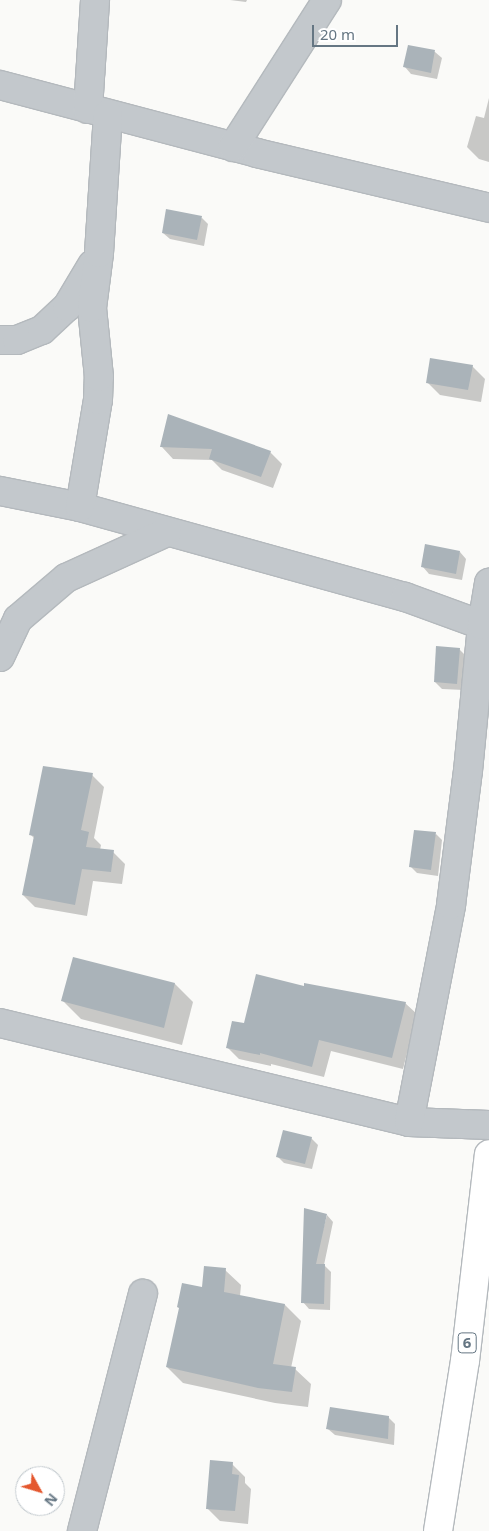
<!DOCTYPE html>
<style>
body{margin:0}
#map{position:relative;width:489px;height:1531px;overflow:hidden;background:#fafaf8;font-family:"Noto Sans",sans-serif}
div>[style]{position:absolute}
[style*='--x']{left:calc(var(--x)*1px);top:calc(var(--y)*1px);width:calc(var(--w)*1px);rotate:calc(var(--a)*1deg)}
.shadow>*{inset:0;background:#0003}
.building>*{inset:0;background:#aab3b9}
.roads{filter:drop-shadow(1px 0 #b4b9bd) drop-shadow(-1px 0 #b4b9bd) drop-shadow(0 1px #b4b9bd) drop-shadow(0 -1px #b4b9bd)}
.minor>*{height:28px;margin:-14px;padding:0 14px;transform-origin:14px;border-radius:14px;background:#c3c8cc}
.highway>*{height:28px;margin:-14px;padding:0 14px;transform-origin:14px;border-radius:14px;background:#fff}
span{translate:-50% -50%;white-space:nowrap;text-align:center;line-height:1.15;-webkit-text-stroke:5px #fff;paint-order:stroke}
.shield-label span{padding:1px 4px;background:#fff;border:1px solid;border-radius:4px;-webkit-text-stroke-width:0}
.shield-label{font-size:15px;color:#657683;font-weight:700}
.north{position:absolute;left:15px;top:1466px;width:50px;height:50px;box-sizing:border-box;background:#fff;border:1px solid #c1c8cd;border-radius:50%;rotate:129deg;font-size:14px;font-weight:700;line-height:20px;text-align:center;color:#657683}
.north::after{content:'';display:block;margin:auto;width:18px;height:22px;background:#e4572e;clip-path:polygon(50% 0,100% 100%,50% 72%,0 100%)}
.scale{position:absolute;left:312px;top:25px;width:86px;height:22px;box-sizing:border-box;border:2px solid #657683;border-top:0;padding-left:6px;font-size:15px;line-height:18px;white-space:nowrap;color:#657683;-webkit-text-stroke:4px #fff;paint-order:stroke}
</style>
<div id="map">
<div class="shadow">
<i style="clip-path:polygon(230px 0,247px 0,246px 2px)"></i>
<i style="clip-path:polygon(409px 46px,435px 52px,442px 58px,437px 79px,411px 74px,405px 67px)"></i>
<i style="clip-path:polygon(489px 98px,489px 162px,479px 159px,467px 147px,476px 116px,484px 118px)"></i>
<i style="clip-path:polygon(202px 218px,208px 224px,204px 246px,170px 239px,163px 233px)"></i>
<i style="clip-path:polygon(472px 366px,485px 379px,481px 402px,440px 395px,427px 382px)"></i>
<i style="clip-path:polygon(169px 416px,270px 452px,282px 464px,273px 488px,222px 470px,212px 460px,173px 459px,162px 447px)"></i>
<i style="clip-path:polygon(460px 552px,466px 559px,462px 580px,429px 574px,423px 567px)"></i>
<i style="clip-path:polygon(459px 649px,466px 656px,464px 690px,442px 689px,435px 682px)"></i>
<i style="clip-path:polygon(92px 775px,104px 787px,94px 838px,101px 845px,100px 850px,113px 852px,125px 864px,122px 884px,93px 881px,87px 916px,35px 907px,23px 895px,34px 838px,31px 835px)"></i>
<i style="clip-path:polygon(436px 834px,442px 840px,438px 876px,417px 873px,410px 866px)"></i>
<i style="clip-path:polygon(74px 958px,175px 984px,193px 1002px,182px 1045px,81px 1019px,63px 1001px)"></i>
<i style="clip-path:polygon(305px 987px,405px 1003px,417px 1014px,403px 1069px,331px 1051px,324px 1077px,271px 1064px,271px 1066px,239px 1059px,228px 1048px,245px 1024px)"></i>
<i style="clip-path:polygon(311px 1138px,318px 1145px,312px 1169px,284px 1163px,277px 1156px)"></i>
<i style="clip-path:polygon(327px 1215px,333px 1222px,324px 1265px,331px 1272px,330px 1310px,309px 1309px,303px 1302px)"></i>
<i style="clip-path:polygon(225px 1270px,241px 1285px,240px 1296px,285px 1305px,301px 1321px,291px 1368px,295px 1369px,311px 1384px,308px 1407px,275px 1403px,183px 1383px,167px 1367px,203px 1289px)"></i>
<i style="clip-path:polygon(388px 1417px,395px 1424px,394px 1445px,335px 1435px,328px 1429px)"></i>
<i style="clip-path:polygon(232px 1464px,245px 1477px,245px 1483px,251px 1489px,248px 1524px,220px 1521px,207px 1508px)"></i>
</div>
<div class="building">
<i style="clip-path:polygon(408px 45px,435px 50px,431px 73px,403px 67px)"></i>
<i style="clip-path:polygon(166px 209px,202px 216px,197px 240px,162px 233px)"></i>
<i style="clip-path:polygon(430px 358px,473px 365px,468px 390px,426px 383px)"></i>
<i style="clip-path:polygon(168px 414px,271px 451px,261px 477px,209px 459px,212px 449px,160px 447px)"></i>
<i style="clip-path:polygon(425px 544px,460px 551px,456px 574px,421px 567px)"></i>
<i style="clip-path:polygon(436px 646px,460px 648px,457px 684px,434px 682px)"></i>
<i style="clip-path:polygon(43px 766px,93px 773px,81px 830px,89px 832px,86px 847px,114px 850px,111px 872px,82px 869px,75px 905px,22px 895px,34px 836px,29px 835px)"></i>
<i style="clip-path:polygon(414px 830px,436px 832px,431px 870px,409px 867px)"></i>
<i style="clip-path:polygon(73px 957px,175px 983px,164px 1028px,61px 1001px)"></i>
<i style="clip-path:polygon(256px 974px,304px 986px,304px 983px,406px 1002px,392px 1058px,319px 1040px,312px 1067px,260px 1053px,260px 1055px,226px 1048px,232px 1021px,244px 1023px)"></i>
<i style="clip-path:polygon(283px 1130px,312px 1137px,305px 1164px,276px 1157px)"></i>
<i style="clip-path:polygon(304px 1208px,327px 1214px,316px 1264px,325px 1264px,324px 1304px,301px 1303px)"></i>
<i style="clip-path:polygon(204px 1266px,226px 1268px,224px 1292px,285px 1304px,273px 1364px,296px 1367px,292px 1392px,258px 1388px,166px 1367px,179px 1308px,177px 1307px,182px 1283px,202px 1287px)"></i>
<i style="clip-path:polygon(330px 1407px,389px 1416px,388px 1439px,326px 1429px)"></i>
<i style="clip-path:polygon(210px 1460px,233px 1462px,232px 1474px,239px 1475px,235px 1511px,206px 1509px)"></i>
</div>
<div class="roads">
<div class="minor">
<i style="--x:0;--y:85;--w:266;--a:14.8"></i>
<i style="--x:257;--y:153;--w:238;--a:13.3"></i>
<i style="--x:88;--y:109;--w:109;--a:-86.3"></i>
<i style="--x:233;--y:147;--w:174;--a:-57.4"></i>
<i style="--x:0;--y:340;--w:17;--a:0"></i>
<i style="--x:17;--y:340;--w:27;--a:-22"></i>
<i style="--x:42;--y:330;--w:34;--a:-43"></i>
<i style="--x:67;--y:307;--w:49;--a:-59.2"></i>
<i style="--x:0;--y:491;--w:82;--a:11.3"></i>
<i style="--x:80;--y:507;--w:337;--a:15.5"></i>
<i style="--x:405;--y:597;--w:82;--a:20"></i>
<i style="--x:80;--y:507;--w:109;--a:-80.5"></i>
<i style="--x:98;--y:400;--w:23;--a:-88"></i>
<i style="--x:99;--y:377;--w:69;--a:-95.8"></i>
<i style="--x:92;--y:308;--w:55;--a:-82.7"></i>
<i style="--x:99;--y:253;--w:139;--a:-86.3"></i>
<i style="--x:0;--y:657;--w:42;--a:-64.7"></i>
<i style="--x:18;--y:619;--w:63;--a:-40.5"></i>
<i style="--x:66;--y:578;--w:111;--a:-24.5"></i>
<i style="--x:0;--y:1023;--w:421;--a:13.6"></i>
<i style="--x:409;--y:1122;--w:80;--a:2.1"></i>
<i style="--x:409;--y:1122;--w:221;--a:-79"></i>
<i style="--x:451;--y:905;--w:135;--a:-82.8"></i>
<i style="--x:468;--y:771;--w:147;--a:-84.5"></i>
<i style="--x:482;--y:625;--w:43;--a:-80.5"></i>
<i style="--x:82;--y:1531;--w:245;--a:-75.6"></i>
</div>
<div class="highway">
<i style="--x:438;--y:1531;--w:172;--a:-81"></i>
<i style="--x:465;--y:1361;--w:208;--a:-83.4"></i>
</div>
</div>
<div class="shield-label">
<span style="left:467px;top:1343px">6</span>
</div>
<div class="north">N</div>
<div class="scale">20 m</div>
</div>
